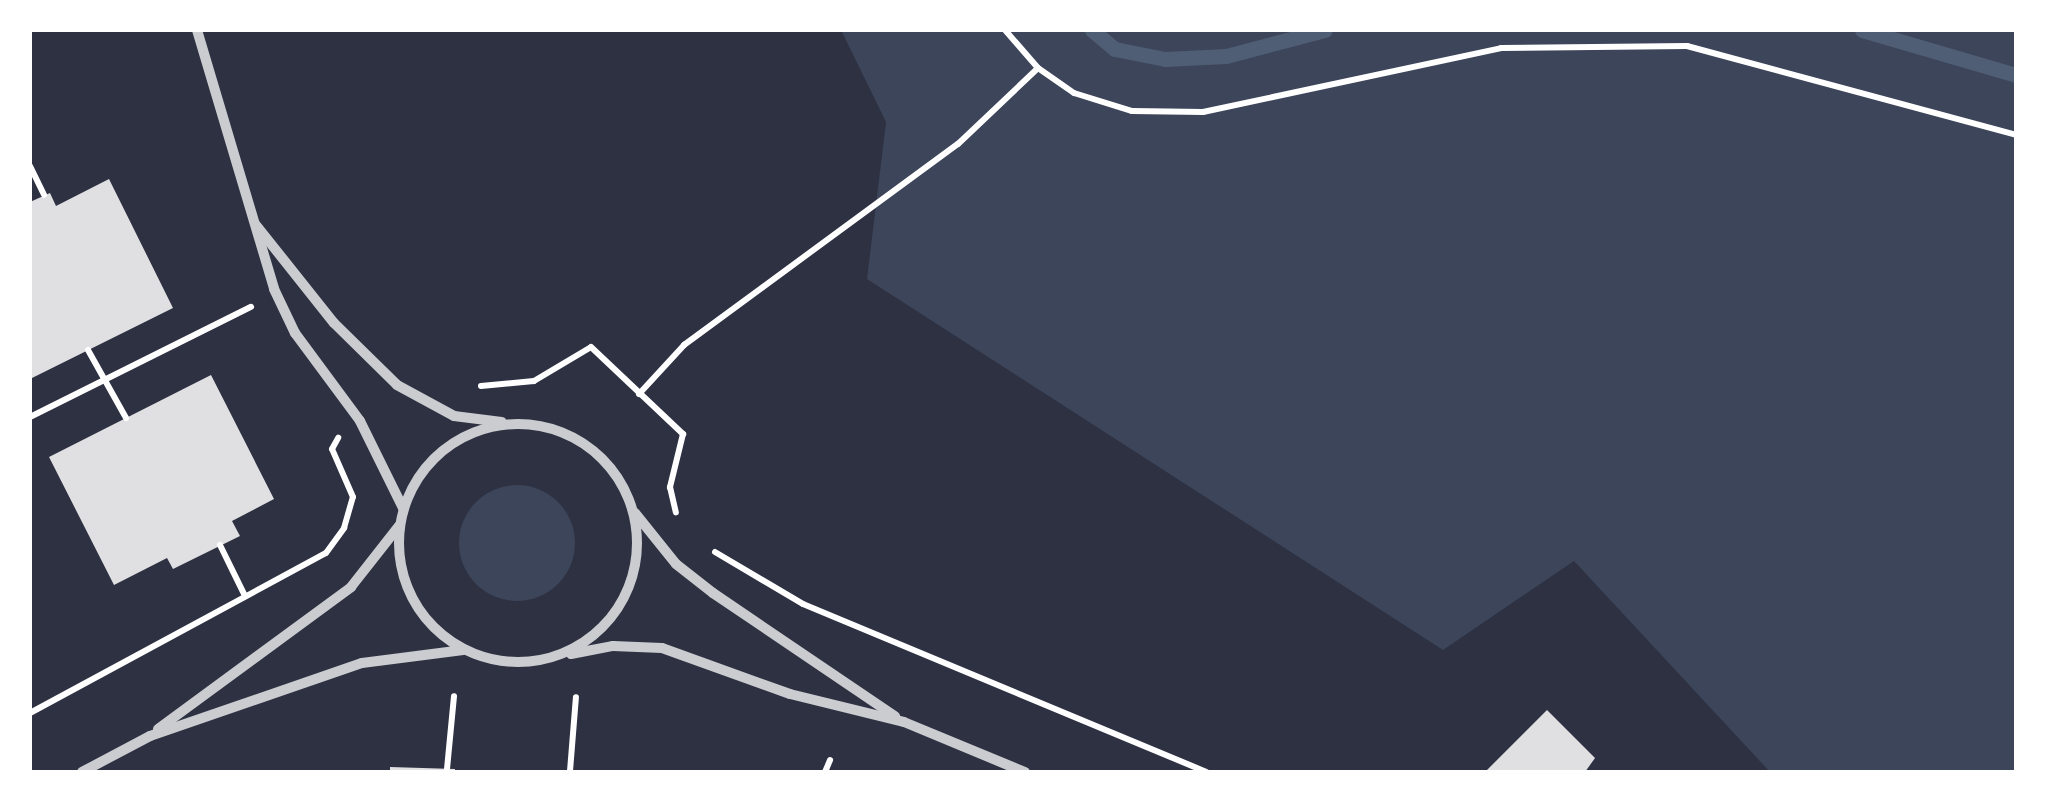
<!DOCTYPE html>
<style>
body{margin:0}
#map{position:relative;width:2046px;height:802px;overflow:hidden;background:#2d3142;font-family:"Times New Roman",serif}
div>[style]{position:absolute}
[style*='--x']{left:calc(var(--x)*1px);top:calc(var(--y)*1px);width:calc(var(--w)*1px);rotate:calc(var(--a)*1deg)}
.green>*{inset:0;background:#3c4559}
.round{border-radius:50%}
.stream>*{height:15px;margin:-7.5px;padding:0 7.5px;transform-origin:7.5px;border-radius:7.5px;background:#4f5d75}
.building>*{inset:0;background:#e0e0e3}
.path>*{height:6px;margin:-3px;padding:0 3px;transform-origin:3px;border-radius:3px;background:#fff}
.minor>*{height:10px;margin:-5px;padding:0 5px;transform-origin:5px;border-radius:5px;background:#caccd0}
.minor>.ring{margin:-5px;padding:0;box-sizing:content-box;background:none;border:10px solid #caccd0;border-radius:50%}
span{translate:-50% -50%;white-space:nowrap;text-align:center;line-height:1.15;-webkit-text-stroke:8px #fff;paint-order:stroke}
.frame{position:absolute;inset:0;border:32px solid #fff;pointer-events:none}
</style>
<div id="map">
<div class="green">
<i style="clip-path:polygon(841px 30px,2016px 30px,2016px 772px,1770px 772px,1574px 561px,1443px 650px,867px 279px,886px 122px)"></i>
<i class="round" style="left:459px;top:485px;width:116px;height:116px"></i>
</div>
<div class="stream">
<i style="--x:1092;--y:30;--w:30;--a:40"></i>
<i style="--x:1115;--y:49;--w:51;--a:11.3"></i>
<i style="--x:1165;--y:59;--w:61;--a:-2.8"></i>
<i style="--x:1226;--y:56;--w:102;--a:-14.7"></i>
<i style="--x:1862;--y:30;--w:160;--a:16.3"></i>
</div>
<div class="building">
<i style="clip-path:polygon(109px 179px,173px 308px,30px 379px,30px 202px,50px 193px,56px 206px)"></i>
<i style="clip-path:polygon(211px 375px,274px 499px,232px 521px,240px 536px,173px 569px,167px 558px,114px 585px,49px 457px)"></i>
<i style="clip-path:polygon(1547px 710px,1595px 758px,1585px 772px,1485px 772px)"></i>
<i style="clip-path:polygon(390px 767px,455px 769px,455px 772px,390px 772px)"></i>
</div>
<div class="path">
<i style="--x:1005;--y:30;--w:50;--a:49"></i>
<i style="--x:1038;--y:68;--w:44;--a:34.8"></i>
<i style="--x:1074;--y:93;--w:61;--a:17.2"></i>
<i style="--x:1132;--y:111;--w:71;--a:0.8"></i>
<i style="--x:1203;--y:112;--w:305;--a:-12.1"></i>
<i style="--x:1501;--y:48;--w:186;--a:-0.6"></i>
<i style="--x:1687;--y:46;--w:341;--a:15.1"></i>
<i style="--x:30;--y:166;--w:32;--a:64"></i>
<i style="--x:88;--y:350;--w:78;--a:60.8"></i>
<i style="--x:481;--y:386;--w:53;--a:-5.4"></i>
<i style="--x:534;--y:381;--w:66;--a:-30.8"></i>
<i style="--x:591;--y:347;--w:127;--a:43.4"></i>
<i style="--x:683;--y:434;--w:55;--a:103.8"></i>
<i style="--x:670;--y:487;--w:26;--a:77"></i>
<i style="--x:639;--y:394;--w:67;--a:-47.4"></i>
<i style="--x:684;--y:345;--w:340;--a:-36.3"></i>
<i style="--x:958;--y:144;--w:110;--a:-43.5"></i>
<i style="--x:30;--y:417;--w:247;--a:-26.5"></i>
<i style="--x:220;--y:545;--w:57;--a:63.9"></i>
<i style="--x:715;--y:552;--w:102;--a:30.6"></i>
<i style="--x:803;--y:604;--w:437;--a:22.6"></i>
<i style="--x:30;--y:713;--w:336;--a:-28.4"></i>
<i style="--x:326;--y:553;--w:31;--a:-54"></i>
<i style="--x:344;--y:528;--w:32;--a:-74"></i>
<i style="--x:353;--y:497;--w:52;--a:-113.6"></i>
<i style="--x:332;--y:449;--w:13;--a:-61"></i>
<i style="--x:447;--y:769;--w:73;--a:-84.5"></i>
<i style="--x:570;--y:771;--w:74;--a:-85.4"></i>
<i style="--x:825;--y:772;--w:13;--a:-67"></i>
</div>
<div class="minor">
<i style="--x:197;--y:30;--w:270;--a:73.4"></i>
<i style="--x:274;--y:289;--w:49;--a:64.5"></i>
<i style="--x:295;--y:333;--w:109;--a:53.5"></i>
<i style="--x:360;--y:421;--w:97;--a:63.7"></i>
<i style="--x:256;--y:225;--w:125;--a:51.5"></i>
<i style="--x:334;--y:323;--w:88;--a:44.5"></i>
<i style="--x:397;--y:385;--w:65;--a:28.5"></i>
<i style="--x:454;--y:416;--w:48;--a:7.1"></i>
<i class="ring" style="left:399px;top:424px;width:228px;height:228px"></i>
<i style="--x:635;--y:513;--w:65;--a:51.2"></i>
<i style="--x:676;--y:564;--w:47;--a:38.1"></i>
<i style="--x:713;--y:593;--w:220;--a:34.1"></i>
<i style="--x:571;--y:654;--w:43;--a:-10.8"></i>
<i style="--x:613;--y:646;--w:49;--a:2.3"></i>
<i style="--x:662;--y:648;--w:136;--a:19.8"></i>
<i style="--x:790;--y:694;--w:117;--a:13.8"></i>
<i style="--x:904;--y:722;--w:131;--a:22.5"></i>
<i style="--x:158;--y:729;--w:240;--a:-36.3"></i>
<i style="--x:351;--y:587;--w:78;--a:-51.8"></i>
<i style="--x:82;--y:772;--w:77;--a:-27.9"></i>
<i style="--x:150;--y:736;--w:224;--a:-19"></i>
<i style="--x:362;--y:663;--w:102;--a:-7.3"></i>
</div>
<div class="frame"></div>
</div>
